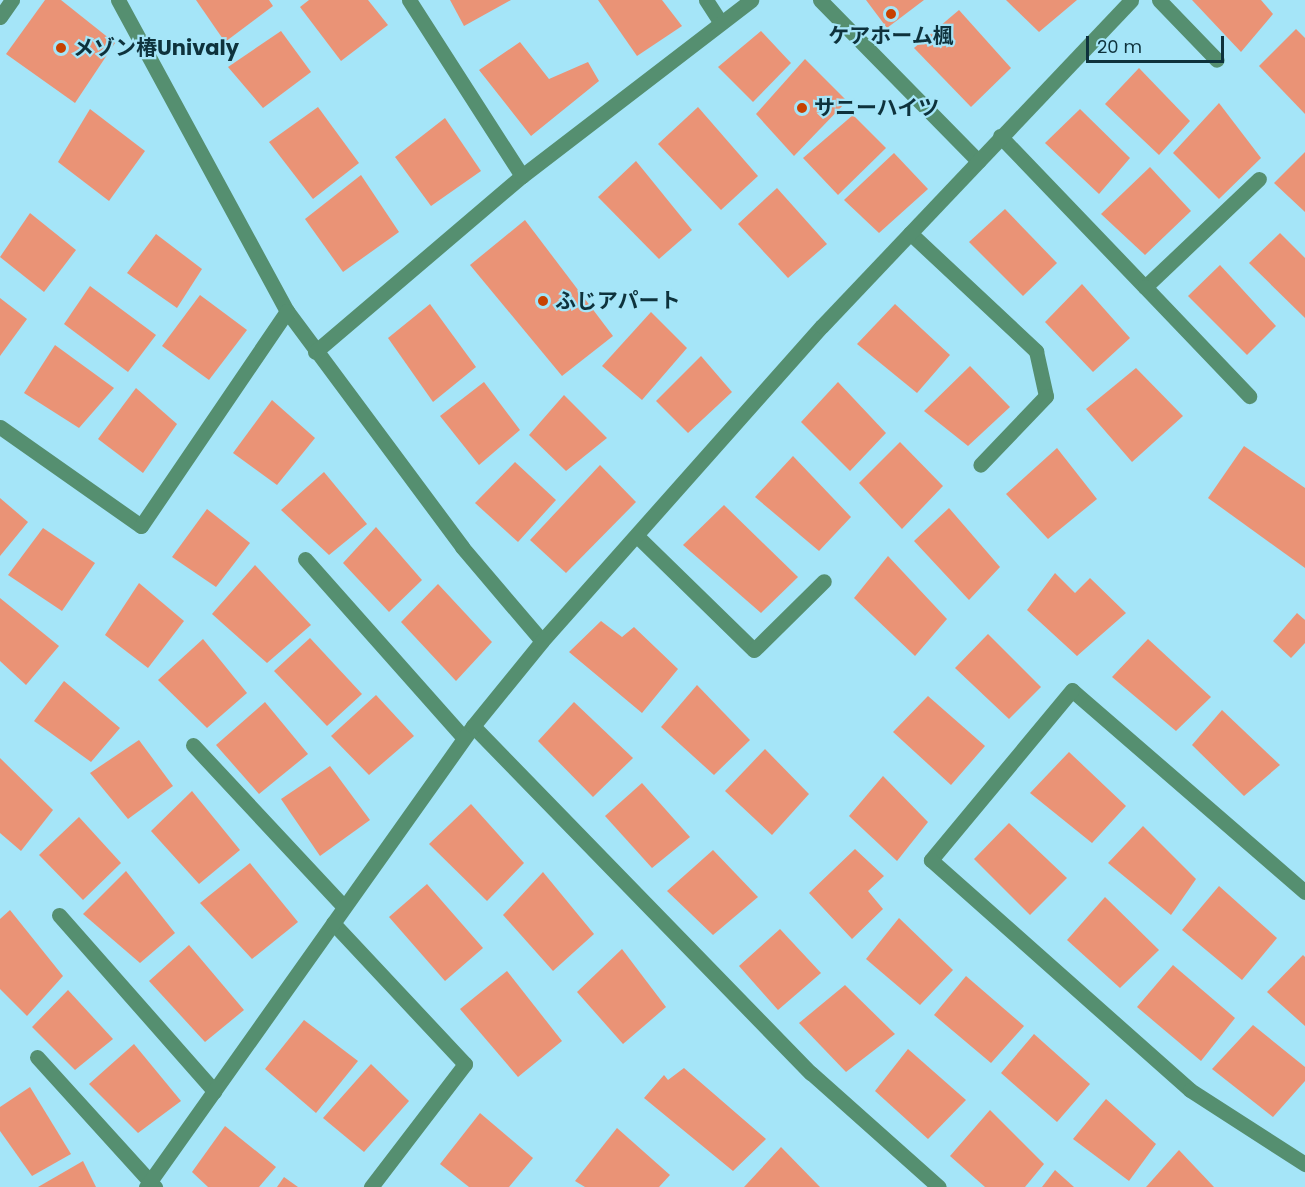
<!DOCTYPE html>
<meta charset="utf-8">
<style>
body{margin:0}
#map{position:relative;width:1305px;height:1187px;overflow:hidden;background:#a5e5f8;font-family:Poppins,"Noto Sans JP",sans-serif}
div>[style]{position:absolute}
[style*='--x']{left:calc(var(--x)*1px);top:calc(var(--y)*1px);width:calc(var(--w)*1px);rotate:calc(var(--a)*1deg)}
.building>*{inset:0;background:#ea9376}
.minor>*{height:15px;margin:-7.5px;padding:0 7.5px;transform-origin:7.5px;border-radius:7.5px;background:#558f70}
.dots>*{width:16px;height:16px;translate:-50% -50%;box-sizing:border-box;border:3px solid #a5e5f8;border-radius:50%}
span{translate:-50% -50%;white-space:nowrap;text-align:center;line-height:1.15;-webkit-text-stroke:4.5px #a5e5f8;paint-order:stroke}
.poi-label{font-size:21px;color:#0e323c;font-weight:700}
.left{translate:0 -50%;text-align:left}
.scale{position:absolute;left:1086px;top:36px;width:138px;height:27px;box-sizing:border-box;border:3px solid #0e323c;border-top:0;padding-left:8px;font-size:18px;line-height:21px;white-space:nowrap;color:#0e323c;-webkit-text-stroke:4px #a5e5f8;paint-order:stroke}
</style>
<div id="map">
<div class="building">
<i style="clip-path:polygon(45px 0,61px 0,115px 43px,75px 103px,6px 54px)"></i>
<i style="clip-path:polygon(196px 0,269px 0,273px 6px,225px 42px)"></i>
<i style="clip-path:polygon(309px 0,368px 0,388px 25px,341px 61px,300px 7px)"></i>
<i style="clip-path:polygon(450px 0,511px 0,464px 26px)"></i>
<i style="clip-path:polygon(598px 0,662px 0,682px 26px,637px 56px)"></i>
<i style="clip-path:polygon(866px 0,924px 0,887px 28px)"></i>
<i style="clip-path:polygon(1006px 0,1077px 0,1039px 32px)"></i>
<i style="clip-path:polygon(1192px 0,1261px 0,1273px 14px,1241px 52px)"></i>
<i style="clip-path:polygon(959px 10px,1011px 68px,971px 107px,914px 48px)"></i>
<i style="clip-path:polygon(1296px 29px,1305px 38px,1305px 114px,1259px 66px)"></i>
<i style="clip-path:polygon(281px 31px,311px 72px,263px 108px,228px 67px)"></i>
<i style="clip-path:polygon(761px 31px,791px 63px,753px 102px,718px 67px)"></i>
<i style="clip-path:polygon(520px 42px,549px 79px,588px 62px,599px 81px,531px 136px,479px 70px)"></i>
<i style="clip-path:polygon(805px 59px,847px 101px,794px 156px,756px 114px)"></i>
<i style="clip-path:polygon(1139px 68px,1190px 121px,1159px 155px,1105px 104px)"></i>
<i style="clip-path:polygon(1219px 103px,1261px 158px,1219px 199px,1173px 153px)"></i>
<i style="clip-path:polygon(318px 107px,359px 163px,313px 199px,269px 142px)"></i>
<i style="clip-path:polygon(698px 107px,758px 176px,721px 210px,658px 144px)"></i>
<i style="clip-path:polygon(90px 109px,145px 151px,109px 201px,58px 162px)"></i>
<i style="clip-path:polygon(1080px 109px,1130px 158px,1099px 194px,1045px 143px)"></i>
<i style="clip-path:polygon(853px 115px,886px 148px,838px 195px,803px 158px)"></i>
<i style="clip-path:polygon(445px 118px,481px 171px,431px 206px,395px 157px)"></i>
<i style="clip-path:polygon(1305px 152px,1305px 212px,1274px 183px)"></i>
<i style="clip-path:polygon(894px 153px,928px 189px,879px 233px,844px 200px)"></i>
<i style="clip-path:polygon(636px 161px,692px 230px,659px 259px,598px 197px)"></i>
<i style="clip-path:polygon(1150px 167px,1191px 211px,1145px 255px,1101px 214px)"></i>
<i style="clip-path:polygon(361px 175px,399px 232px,343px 272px,305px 219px)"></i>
<i style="clip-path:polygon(777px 188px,827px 244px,788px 278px,738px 224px)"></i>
<i style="clip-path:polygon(1005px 209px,1057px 263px,1023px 296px,969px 242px)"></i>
<i style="clip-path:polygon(30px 213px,76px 250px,44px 292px,0 257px)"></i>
<i style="clip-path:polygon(525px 220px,613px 336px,562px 376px,470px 265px)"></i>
<i style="clip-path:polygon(1280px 233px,1305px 258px,1305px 318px,1249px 263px)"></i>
<i style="clip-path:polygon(156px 234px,202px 269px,177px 308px,127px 273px)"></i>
<i style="clip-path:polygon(1220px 265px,1276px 326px,1247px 355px,1188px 296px)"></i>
<i style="clip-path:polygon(1082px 284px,1130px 338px,1093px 372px,1045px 322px)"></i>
<i style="clip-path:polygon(90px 286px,156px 335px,128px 372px,64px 324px)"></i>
<i style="clip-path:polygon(200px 295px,247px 330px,209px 380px,162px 346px)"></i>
<i style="clip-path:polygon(0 298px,27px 319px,0 356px)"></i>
<i style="clip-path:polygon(430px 304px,476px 367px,433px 402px,388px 338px)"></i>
<i style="clip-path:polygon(895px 304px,950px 355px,917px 393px,857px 344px)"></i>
<i style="clip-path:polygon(651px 312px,687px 348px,642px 400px,602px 366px)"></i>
<i style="clip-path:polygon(55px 345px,114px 388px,79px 428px,24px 393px)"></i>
<i style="clip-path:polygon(701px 356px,732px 392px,688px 433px,656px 401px)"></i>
<i style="clip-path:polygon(970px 366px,1010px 407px,968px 446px,924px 411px)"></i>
<i style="clip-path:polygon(1136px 368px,1183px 416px,1132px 462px,1086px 409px)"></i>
<i style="clip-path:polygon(484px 382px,520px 430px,479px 465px,440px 416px)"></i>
<i style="clip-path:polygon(838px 382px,886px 433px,850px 471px,801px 422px)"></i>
<i style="clip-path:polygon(136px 388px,177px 424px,143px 473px,98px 439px)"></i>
<i style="clip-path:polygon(564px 395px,607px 438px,566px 471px,529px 435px)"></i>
<i style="clip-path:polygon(272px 400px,315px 438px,277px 485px,233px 453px)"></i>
<i style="clip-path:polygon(900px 442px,943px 486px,902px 529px,859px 483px)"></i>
<i style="clip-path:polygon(1244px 446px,1305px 488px,1305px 568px,1208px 498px)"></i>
<i style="clip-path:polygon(1057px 448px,1097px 499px,1048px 539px,1006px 494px)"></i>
<i style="clip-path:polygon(793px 456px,851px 517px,819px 551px,755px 497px)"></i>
<i style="clip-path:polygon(515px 462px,556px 500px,518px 542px,475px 503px)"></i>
<i style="clip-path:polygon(600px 465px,636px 502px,566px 573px,530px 540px)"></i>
<i style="clip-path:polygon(324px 472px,367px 524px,329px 555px,281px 510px)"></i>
<i style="clip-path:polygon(0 498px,28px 522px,0 556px)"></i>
<i style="clip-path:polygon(724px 505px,798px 577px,761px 613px,683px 545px)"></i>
<i style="clip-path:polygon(949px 508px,1000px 567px,969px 600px,914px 541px)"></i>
<i style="clip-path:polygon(207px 509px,250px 543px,216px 587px,172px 557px)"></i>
<i style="clip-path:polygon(376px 527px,422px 580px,389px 612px,343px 563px)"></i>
<i style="clip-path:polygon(43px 528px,95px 563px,62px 611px,8px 575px)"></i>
<i style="clip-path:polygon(888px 556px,947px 619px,915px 656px,854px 598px)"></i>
<i style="clip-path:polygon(255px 565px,311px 625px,267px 663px,212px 614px)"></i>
<i style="clip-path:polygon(1055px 573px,1075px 593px,1090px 578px,1126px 613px,1077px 656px,1027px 610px)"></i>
<i style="clip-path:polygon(139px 583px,184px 621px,148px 668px,105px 635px)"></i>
<i style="clip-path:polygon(438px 584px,492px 642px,456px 681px,401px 622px)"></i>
<i style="clip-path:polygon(0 598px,59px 646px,26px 685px,0 661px)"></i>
<i style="clip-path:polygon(1297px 613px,1305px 620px,1305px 643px,1291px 658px,1273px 641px)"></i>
<i style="clip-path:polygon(601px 621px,622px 637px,634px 627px,678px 669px,642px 713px,569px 652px)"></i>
<i style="clip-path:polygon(988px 634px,1041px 687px,1009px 719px,955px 668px)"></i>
<i style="clip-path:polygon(310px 638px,362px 694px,327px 726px,274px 671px)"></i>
<i style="clip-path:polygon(203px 639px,247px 693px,207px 728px,158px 680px)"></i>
<i style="clip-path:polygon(1148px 639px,1211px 697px,1176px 731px,1112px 677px)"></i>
<i style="clip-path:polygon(64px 681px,120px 728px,91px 762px,34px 721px)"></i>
<i style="clip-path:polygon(697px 685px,750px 740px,714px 775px,661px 727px)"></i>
<i style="clip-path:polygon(376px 695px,414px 736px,369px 775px,331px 736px)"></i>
<i style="clip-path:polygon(928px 696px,985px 746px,951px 785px,893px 732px)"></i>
<i style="clip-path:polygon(265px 702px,308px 754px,259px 794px,216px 745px)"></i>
<i style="clip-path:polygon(574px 702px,633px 758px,593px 797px,538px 741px)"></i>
<i style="clip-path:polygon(1222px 710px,1280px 765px,1244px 796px,1192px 745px)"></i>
<i style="clip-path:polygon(139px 740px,173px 786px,128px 819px,90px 773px)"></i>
<i style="clip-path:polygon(765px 749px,809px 794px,772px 835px,725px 791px)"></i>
<i style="clip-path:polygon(1069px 752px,1126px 806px,1092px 843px,1030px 793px)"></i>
<i style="clip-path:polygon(0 758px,53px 810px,21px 851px,0 833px)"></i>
<i style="clip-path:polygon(330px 766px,370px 820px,320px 856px,281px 799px)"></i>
<i style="clip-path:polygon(883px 776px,928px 822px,897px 861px,849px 816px)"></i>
<i style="clip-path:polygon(642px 783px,690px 837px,652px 868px,605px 816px)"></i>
<i style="clip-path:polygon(192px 791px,240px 850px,199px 884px,151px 831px)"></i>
<i style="clip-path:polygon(471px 804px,524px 863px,487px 901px,429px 844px)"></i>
<i style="clip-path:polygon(79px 817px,121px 863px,83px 900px,39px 855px)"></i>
<i style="clip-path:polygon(1009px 823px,1067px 878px,1030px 915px,974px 859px)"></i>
<i style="clip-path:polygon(1143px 826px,1196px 879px,1171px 915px,1108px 863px)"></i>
<i style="clip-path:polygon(855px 849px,884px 876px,868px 891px,883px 909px,852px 939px,809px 893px)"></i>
<i style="clip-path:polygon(713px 850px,758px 897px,713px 935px,667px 891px)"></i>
<i style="clip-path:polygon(250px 863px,298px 922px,252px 959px,200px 903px)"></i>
<i style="clip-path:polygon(126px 871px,175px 933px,140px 963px,83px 914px)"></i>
<i style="clip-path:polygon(543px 872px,594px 934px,553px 971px,503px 915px)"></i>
<i style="clip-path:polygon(427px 884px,483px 948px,445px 981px,389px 917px)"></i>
<i style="clip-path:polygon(1219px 886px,1277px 938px,1242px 980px,1182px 930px)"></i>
<i style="clip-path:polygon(1105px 897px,1159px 950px,1120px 988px,1067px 940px)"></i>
<i style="clip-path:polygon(10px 910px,63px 976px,27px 1016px,0 989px,0 919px)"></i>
<i style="clip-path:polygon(899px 918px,953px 970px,920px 1005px,866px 959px)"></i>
<i style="clip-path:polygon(780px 929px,821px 973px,778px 1010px,739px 966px)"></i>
<i style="clip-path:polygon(189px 945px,244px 1010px,205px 1042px,149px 981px)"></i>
<i style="clip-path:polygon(622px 949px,666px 1007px,623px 1044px,577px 992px)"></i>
<i style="clip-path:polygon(1303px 955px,1305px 957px,1305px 1026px,1267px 992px)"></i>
<i style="clip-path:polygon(1173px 965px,1235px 1018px,1201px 1061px,1137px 1007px)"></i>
<i style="clip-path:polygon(507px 971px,562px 1041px,518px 1077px,460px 1009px)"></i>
<i style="clip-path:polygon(966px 976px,1024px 1026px,991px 1063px,934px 1015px)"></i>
<i style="clip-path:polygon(845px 985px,895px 1034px,846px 1072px,799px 1023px)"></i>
<i style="clip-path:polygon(68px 990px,113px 1039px,75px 1070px,32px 1027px)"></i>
<i style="clip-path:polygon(304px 1020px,358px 1061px,316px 1113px,265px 1069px)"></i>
<i style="clip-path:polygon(1253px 1025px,1305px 1067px,1305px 1081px,1273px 1117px,1212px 1069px)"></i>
<i style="clip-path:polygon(1034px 1034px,1090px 1084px,1057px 1122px,1001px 1073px)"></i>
<i style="clip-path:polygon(134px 1044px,181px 1101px,138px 1133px,89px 1084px)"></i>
<i style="clip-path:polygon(908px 1049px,966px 1100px,928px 1139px,875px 1091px)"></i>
<i style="clip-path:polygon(371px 1064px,409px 1101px,364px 1152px,323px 1118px)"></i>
<i style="clip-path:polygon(684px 1068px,766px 1139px,733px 1171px,644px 1098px,664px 1075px,668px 1080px)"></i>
<i style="clip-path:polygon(30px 1087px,71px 1154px,32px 1176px,0 1131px,0 1107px)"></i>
<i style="clip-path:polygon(1106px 1099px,1156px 1144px,1129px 1181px,1073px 1139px)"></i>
<i style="clip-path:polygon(990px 1110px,1044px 1164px,1025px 1187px,985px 1187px,950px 1156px)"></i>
<i style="clip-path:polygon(480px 1113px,533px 1158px,509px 1187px,469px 1187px,440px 1164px)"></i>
<i style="clip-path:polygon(225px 1126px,276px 1167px,259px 1187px,208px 1187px,192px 1172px)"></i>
<i style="clip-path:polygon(617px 1128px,670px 1175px,659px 1187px,585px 1187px,575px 1181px)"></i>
<i style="clip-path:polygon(781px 1147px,820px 1187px,744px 1187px)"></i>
<i style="clip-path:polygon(1179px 1150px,1214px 1187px,1146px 1187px)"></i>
<i style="clip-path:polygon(83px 1161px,96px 1187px,38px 1187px)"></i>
<i style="clip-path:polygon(1055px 1170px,1074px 1187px,1042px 1187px)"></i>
<i style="clip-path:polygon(284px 1177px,298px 1187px,277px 1187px)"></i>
</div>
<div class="minor">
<i style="--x:118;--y:0;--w:354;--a:61.5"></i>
<i style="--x:287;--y:311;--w:294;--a:53.4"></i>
<i style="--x:462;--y:547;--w:123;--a:49.6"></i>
<i style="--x:409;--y:0;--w:209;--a:57.3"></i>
<i style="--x:706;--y:0;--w:27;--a:57"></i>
<i style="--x:820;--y:0;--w:226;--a:45.5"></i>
<i style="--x:1159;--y:0;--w:83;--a:46"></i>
<i style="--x:0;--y:17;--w:21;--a:-55"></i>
<i style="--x:1000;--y:136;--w:209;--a:46.2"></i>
<i style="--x:1145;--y:287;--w:157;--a:-43.5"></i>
<i style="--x:910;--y:233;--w:173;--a:43.1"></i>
<i style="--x:1036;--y:351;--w:46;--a:77.5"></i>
<i style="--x:1046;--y:396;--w:95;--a:133.7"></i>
<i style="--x:1145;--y:287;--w:151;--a:46.3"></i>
<i style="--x:315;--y:352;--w:272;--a:-40.4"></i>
<i style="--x:522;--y:176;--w:289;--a:-37.5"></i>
<i style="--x:0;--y:427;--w:172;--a:35.1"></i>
<i style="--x:141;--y:526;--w:260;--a:-55.8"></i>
<i style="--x:637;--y:536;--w:163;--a:44.3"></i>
<i style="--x:754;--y:650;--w:98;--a:-44.6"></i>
<i style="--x:305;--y:559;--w:239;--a:48.4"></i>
<i style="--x:473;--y:726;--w:484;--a:45.8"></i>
<i style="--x:811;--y:1073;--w:171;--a:41.7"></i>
<i style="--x:193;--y:745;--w:221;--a:47"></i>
<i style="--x:1305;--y:892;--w:308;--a:-139.1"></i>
<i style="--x:1072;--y:690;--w:221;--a:129.7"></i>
<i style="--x:931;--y:860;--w:346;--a:41.6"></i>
<i style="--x:1190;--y:1090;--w:137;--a:32.8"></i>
<i style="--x:59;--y:915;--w:235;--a:48.6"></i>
<i style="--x:333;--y:923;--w:193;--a:46.9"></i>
<i style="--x:465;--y:1064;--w:155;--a:127.4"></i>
<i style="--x:37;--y:1057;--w:176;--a:47.8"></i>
<i style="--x:146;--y:1187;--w:565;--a:-54.65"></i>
<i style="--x:473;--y:726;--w:109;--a:-50.9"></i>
<i style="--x:542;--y:641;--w:421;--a:-48.4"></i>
<i style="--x:822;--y:326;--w:449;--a:-46.5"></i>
</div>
<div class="dots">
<i style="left:891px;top:14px;background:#c74100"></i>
<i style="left:61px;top:48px;background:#c74100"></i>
<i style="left:802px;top:108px;background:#c74100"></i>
<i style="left:543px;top:301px;background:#c74100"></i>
</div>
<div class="poi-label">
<span style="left:891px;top:36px">ケアホーム楓</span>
<span class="left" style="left:73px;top:48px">メゾン椿Univaly</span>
<span class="left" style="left:814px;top:108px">サニーハイツ</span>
<span class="left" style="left:555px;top:301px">ふじアパート</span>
</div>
<div class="scale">20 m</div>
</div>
